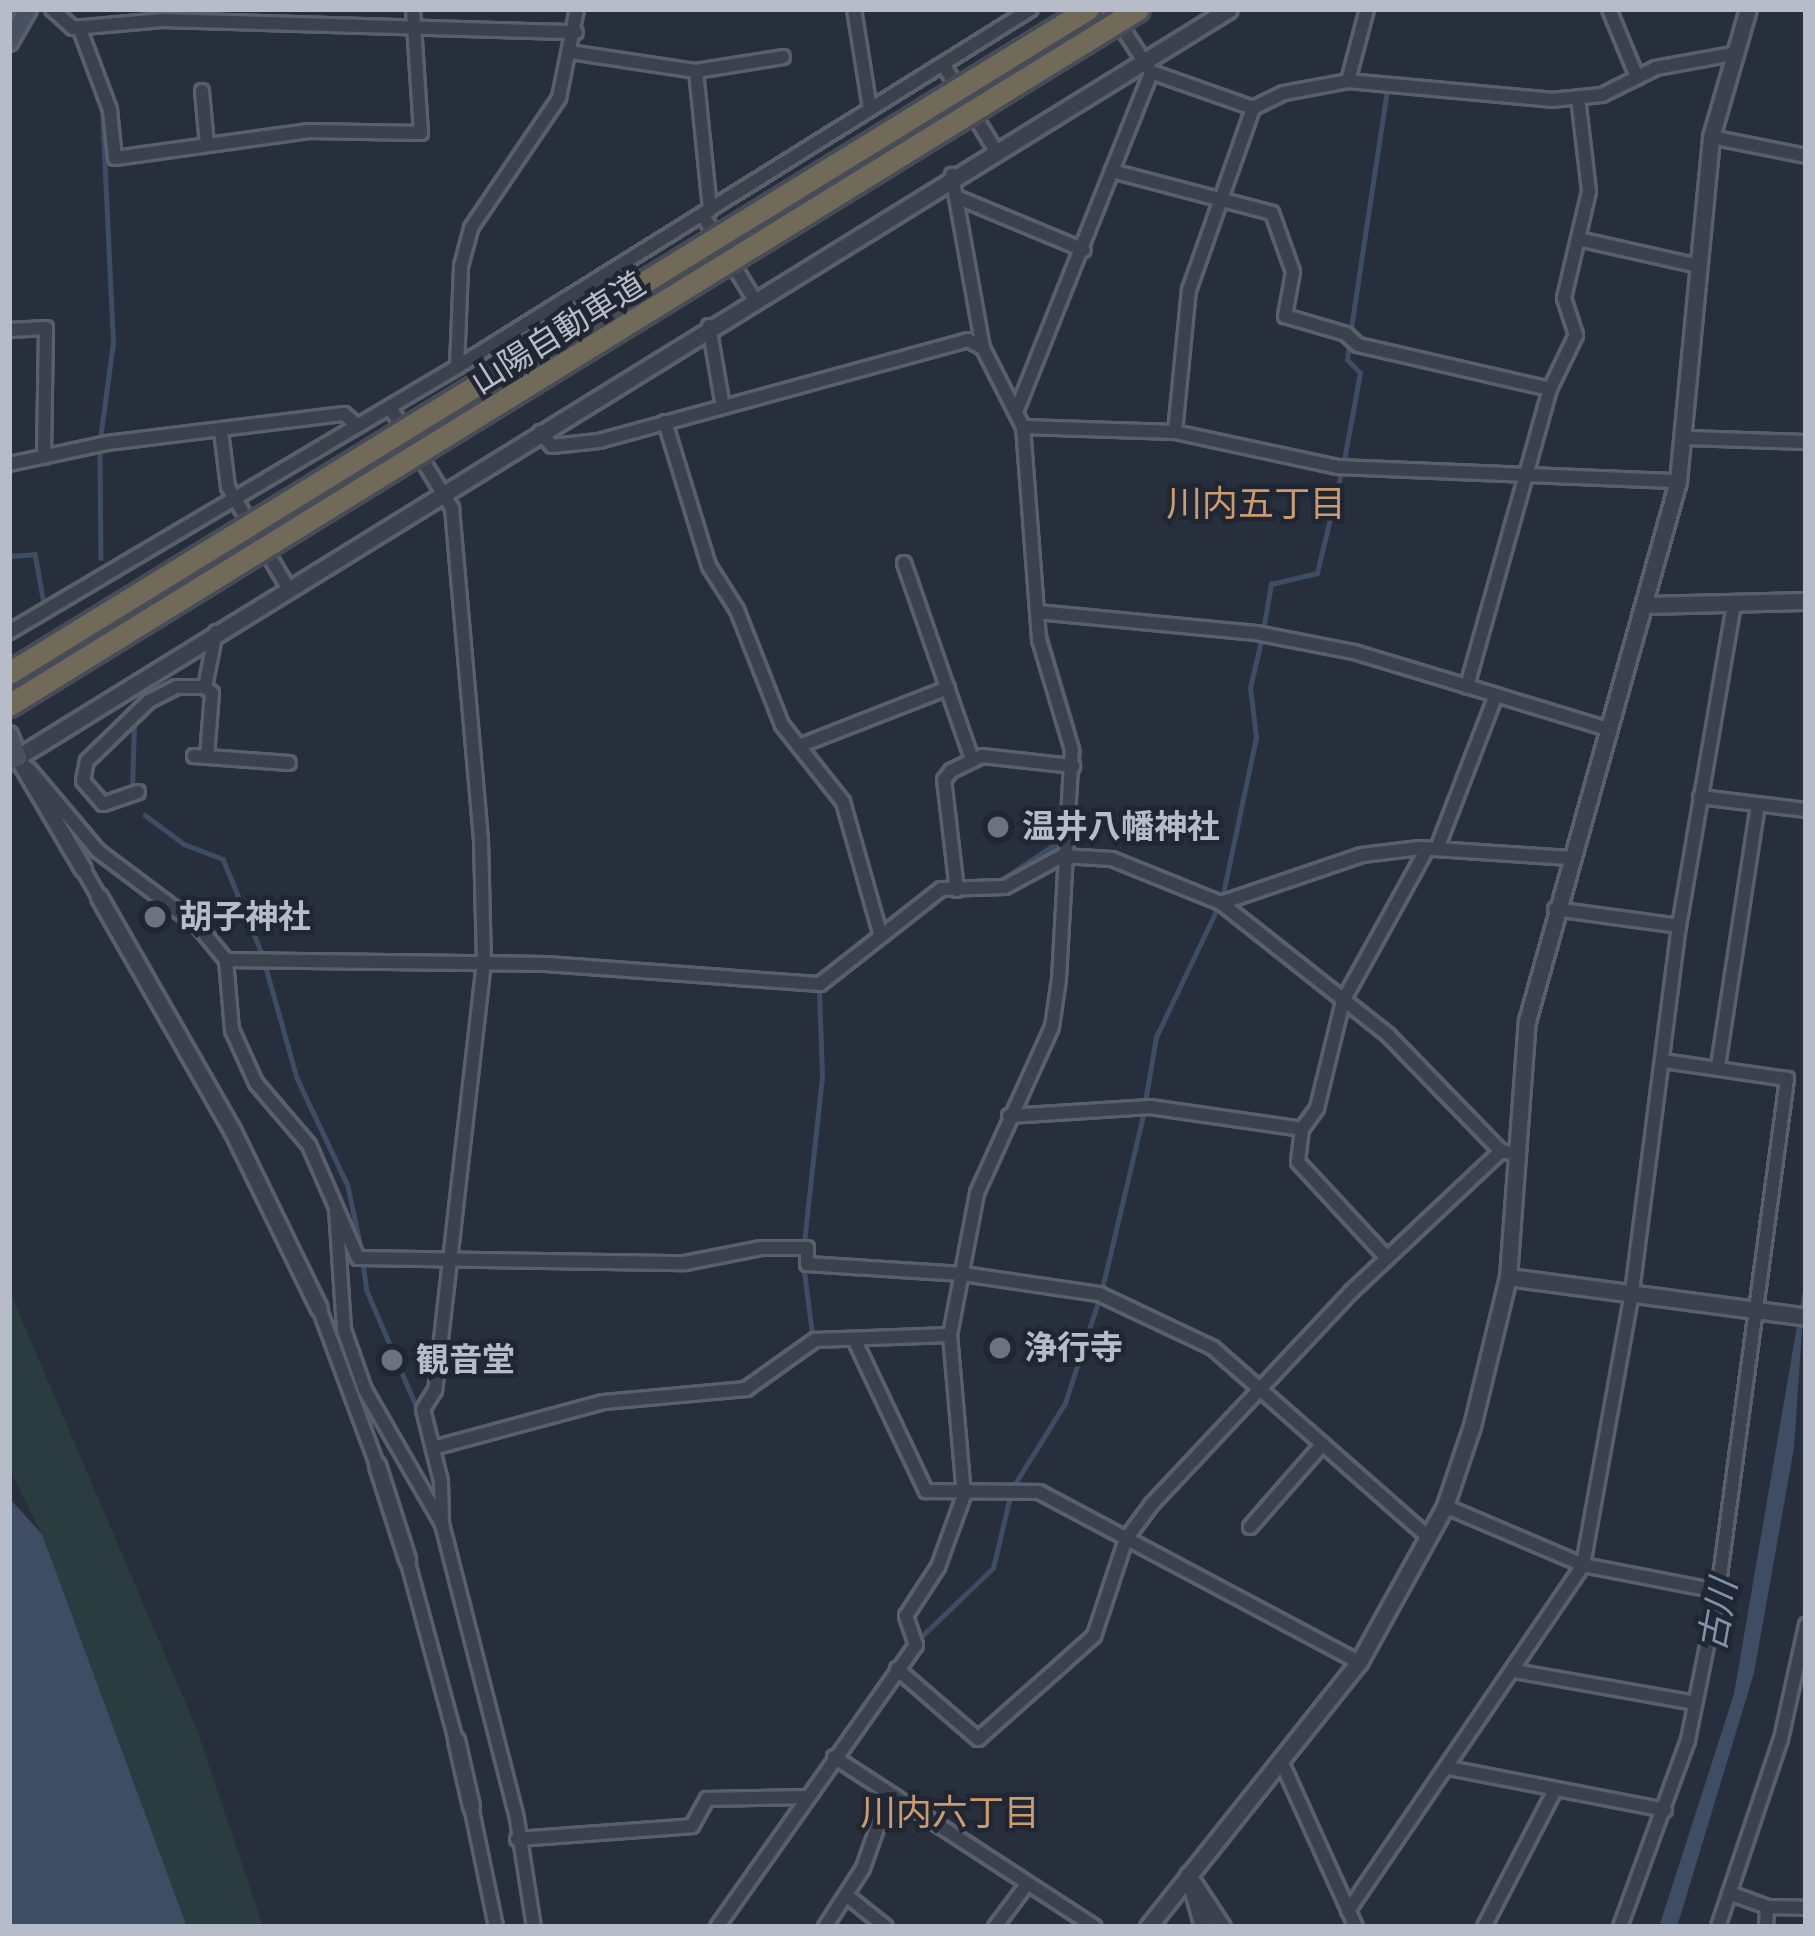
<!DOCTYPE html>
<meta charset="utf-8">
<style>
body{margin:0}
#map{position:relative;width:1815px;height:1936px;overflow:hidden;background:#272f3d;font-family:Helvetica,"Noto Sans JP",sans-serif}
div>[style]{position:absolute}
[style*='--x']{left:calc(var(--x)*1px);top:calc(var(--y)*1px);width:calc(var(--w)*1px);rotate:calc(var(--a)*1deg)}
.green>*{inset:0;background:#2a3c3f}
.water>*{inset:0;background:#3e4c64}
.stream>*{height:4.5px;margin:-2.25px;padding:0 2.25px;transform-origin:2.25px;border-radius:2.25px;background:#3e4c64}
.roads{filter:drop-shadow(3px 0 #595f6b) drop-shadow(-3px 0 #595f6b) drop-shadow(0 3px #595f6b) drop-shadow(0 -3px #595f6b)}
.minor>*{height:12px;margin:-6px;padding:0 6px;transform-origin:6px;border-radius:6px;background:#3b414d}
.tertiary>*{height:15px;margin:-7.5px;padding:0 7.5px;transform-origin:7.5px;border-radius:7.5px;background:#3b414d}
.secondary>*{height:16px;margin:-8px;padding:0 8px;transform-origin:8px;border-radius:8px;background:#495160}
.bridges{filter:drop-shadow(3px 0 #464c58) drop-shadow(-3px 0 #464c58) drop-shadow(0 3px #464c58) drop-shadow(0 -3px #464c58)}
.motorway-bridge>*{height:21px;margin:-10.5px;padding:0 10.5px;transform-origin:10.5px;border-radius:10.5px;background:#726a59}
.dots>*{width:33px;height:33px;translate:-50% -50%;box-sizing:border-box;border:6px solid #202632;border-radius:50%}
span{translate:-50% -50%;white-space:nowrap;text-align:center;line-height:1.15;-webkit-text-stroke:9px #202632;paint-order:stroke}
.street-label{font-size:33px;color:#b7bdc8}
.poi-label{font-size:33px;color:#b7bdc8;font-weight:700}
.left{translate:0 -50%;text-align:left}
.neighbourhood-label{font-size:36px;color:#cb9c6f}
.water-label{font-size:36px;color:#8192ad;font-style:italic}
.frame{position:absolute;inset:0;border:12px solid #b7bdc8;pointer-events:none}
</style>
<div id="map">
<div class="green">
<i style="clip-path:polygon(9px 1290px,196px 1727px,263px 1927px,187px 1927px,42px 1534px,9px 1468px)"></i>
</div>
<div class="water">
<i style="clip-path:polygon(1806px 1273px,1794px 1448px,1754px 1673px,1677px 1927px,1659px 1927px,1734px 1694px)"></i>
<i style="clip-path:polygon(9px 1498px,42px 1534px,187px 1927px,9px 1927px)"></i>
</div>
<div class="stream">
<i style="--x:1351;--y:328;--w:241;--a:-81.4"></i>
<i style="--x:100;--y:439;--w:97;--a:-82.3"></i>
<i style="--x:113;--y:343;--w:237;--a:-92.7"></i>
<i style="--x:100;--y:452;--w:106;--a:89.5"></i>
<i style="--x:1344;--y:460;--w:88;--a:-79.6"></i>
<i style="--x:1360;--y:373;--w:18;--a:-135"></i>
<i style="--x:1347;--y:360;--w:18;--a:-84"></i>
<i style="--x:1034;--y:494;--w:96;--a:85.2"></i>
<i style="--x:9;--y:556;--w:26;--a:-4"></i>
<i style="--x:35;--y:554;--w:45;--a:79.7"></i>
<i style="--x:1263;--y:630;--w:47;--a:-80.1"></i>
<i style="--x:1271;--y:584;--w:47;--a:-13.4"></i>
<i style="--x:1317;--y:573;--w:103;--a:-76.5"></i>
<i style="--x:1046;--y:634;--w:122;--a:73.8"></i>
<i style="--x:1080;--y:751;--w:53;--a:95.4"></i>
<i style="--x:132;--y:788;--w:63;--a:-88.2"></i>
<i style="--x:145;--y:815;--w:49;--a:36.6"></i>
<i style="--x:184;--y:844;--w:42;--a:21"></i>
<i style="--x:223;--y:859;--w:100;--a:67.6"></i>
<i style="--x:998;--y:882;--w:74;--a:-33.5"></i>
<i style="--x:1223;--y:894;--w:160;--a:-78.1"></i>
<i style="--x:1256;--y:737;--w:49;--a:-97"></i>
<i style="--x:1250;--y:688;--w:52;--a:-76.8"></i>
<i style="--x:883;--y:927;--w:80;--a:-34.3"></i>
<i style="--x:265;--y:964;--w:118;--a:74.3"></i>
<i style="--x:297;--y:1078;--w:119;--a:64.7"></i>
<i style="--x:348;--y:1186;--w:68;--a:78.2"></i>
<i style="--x:1145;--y:1102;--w:66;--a:-80.4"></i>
<i style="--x:1156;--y:1037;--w:140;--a:-64.5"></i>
<i style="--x:804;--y:1243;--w:168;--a:-83.8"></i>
<i style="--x:822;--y:1076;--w:87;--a:-92"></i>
<i style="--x:363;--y:1263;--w:28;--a:82"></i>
<i style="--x:367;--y:1291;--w:122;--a:66.8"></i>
<i style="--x:1102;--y:1289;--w:183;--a:-76.7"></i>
<i style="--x:768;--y:1367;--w:55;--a:-36.9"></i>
<i style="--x:812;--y:1334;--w:71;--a:-97.3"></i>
<i style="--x:456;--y:1435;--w:159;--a:-14.6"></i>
<i style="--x:610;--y:1395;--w:51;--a:-4.5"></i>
<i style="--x:1013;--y:1487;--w:99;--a:-58.2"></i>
<i style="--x:1065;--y:1403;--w:109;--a:-71.9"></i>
<i style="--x:922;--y:1636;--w:98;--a:-43.8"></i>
<i style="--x:993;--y:1568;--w:69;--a:-76.6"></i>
</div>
<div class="roads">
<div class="minor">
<i style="--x:52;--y:9;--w:28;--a:42"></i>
<i style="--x:73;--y:28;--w:90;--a:-5.1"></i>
<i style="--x:163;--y:20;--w:413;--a:1.7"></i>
<i style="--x:854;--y:9;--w:101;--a:80.9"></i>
<i style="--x:1609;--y:9;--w:74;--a:67.6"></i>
<i style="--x:79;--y:27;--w:89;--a:69.5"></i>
<i style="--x:110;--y:110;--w:48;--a:84.1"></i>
<i style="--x:115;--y:158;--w:196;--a:-7.9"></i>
<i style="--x:309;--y:131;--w:112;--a:1"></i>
<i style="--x:421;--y:133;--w:124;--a:-93.7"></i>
<i style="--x:570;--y:52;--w:127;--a:8.6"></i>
<i style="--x:696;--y:71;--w:140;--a:84.2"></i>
<i style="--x:943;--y:64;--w:98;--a:58.7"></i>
<i style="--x:696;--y:71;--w:88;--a:-9.1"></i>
<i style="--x:1151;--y:72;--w:108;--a:19.4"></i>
<i style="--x:1253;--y:108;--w:34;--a:-26"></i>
<i style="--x:1284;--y:93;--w:65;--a:-10.6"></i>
<i style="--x:1348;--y:81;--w:204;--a:5.3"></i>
<i style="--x:1551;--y:100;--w:51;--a:-5.6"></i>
<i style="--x:1602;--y:95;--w:60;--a:-26.6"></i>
<i style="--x:1656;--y:68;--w:77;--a:-10.4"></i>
<i style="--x:1348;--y:81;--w:74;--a:-75.2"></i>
<i style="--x:202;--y:91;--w:54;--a:84.7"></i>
<i style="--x:1711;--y:137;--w:97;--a:11.3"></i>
<i style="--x:1112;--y:171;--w:165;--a:14.7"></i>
<i style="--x:1272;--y:213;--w:63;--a:70.4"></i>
<i style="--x:1293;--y:272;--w:45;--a:100.3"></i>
<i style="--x:1285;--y:316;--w:64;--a:16.4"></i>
<i style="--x:1346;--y:334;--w:16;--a:43"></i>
<i style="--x:1358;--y:345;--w:197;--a:12.9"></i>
<i style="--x:1550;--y:389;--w:309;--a:105.6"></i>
<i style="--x:959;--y:198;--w:135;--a:22.6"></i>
<i style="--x:702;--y:214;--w:100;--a:58.5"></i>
<i style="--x:1578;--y:239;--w:124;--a:12.6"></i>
<i style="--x:709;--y:326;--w:76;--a:80.2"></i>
<i style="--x:9;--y:330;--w:37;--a:-3"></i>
<i style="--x:46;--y:328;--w:129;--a:90.9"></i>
<i style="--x:457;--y:367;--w:101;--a:-87.7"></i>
<i style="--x:461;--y:266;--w:39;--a:-75"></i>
<i style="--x:471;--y:228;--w:157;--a:-55.9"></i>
<i style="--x:559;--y:98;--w:91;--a:-78.6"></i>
<i style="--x:1550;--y:389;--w:60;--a:-64.3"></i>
<i style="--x:1576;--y:335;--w:39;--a:-108"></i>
<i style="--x:1564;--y:298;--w:110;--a:-76.8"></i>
<i style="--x:1589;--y:191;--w:94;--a:-96.7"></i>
<i style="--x:390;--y:407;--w:119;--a:58.5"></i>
<i style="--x:452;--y:508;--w:333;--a:85"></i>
<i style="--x:481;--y:840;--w:122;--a:88.6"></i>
<i style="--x:484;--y:962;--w:431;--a:96.5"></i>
<i style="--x:435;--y:1390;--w:22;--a:122"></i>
<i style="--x:423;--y:1409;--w:75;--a:76.1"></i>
<i style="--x:441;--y:1482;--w:42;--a:88.6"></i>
<i style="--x:1016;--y:412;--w:366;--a:-68.3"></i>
<i style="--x:1151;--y:72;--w:75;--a:-123.1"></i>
<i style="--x:665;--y:422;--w:151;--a:73"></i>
<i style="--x:709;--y:566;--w:52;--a:57.5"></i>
<i style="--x:737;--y:610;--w:123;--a:68.6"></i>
<i style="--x:782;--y:725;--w:98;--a:51.6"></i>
<i style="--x:843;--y:802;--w:139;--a:74.2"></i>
<i style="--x:1023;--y:427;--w:152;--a:1.9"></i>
<i style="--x:1175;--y:432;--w:167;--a:12.1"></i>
<i style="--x:1338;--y:467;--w:340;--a:2.4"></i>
<i style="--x:221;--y:431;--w:56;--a:82.9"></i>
<i style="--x:228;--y:487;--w:115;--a:59.2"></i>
<i style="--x:540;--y:432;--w:18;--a:49"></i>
<i style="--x:552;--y:446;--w:47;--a:-6.1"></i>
<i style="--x:599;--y:441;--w:383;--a:-15.3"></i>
<i style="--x:968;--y:340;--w:17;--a:28"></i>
<i style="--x:1175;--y:432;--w:143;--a:-84.4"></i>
<i style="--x:1189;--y:290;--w:193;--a:-70.6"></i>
<i style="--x:1686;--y:438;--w:120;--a:1.9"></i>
<i style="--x:9;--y:464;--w:100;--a:-12.1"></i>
<i style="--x:107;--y:443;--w:239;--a:-7"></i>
<i style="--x:344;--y:414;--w:18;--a:41"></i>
<i style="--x:904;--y:563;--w:207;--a:70.9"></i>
<i style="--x:1037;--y:612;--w:220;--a:5.5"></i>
<i style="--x:1256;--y:633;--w:100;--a:11"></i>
<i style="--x:1354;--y:652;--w:148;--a:16.8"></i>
<i style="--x:1496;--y:695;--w:165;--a:111"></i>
<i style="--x:9;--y:632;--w:521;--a:-30.61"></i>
<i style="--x:457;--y:367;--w:676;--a:-31.95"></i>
<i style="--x:205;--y:687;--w:9;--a:41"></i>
<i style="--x:212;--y:693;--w:64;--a:94.5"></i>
<i style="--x:1496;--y:695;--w:117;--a:16.9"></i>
<i style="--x:799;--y:746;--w:160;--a:-21.3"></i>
<i style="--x:194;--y:756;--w:95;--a:4.2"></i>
<i style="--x:29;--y:769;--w:107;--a:49.9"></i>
<i style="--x:98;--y:851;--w:125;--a:36.9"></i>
<i style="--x:198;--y:926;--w:44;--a:50.5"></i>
<i style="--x:226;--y:960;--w:70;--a:85.1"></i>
<i style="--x:232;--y:1030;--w:58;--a:65.6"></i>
<i style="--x:256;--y:1083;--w:82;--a:49.5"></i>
<i style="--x:309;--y:1145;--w:123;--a:66.6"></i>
<i style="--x:358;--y:1258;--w:327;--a:0.9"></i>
<i style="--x:685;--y:1263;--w:77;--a:-11.2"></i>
<i style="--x:761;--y:1248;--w:46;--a:0"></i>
<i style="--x:807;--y:1248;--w:16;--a:90"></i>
<i style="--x:807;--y:1264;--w:156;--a:3.7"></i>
<i style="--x:963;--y:1274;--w:137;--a:8.4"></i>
<i style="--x:1099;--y:1294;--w:126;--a:25.3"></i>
<i style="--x:1213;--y:1348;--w:288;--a:41.3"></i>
<i style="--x:138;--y:792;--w:37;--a:161"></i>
<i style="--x:103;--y:804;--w:30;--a:-131"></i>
<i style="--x:83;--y:781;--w:20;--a:-79"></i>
<i style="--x:87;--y:761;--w:86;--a:-44.1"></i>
<i style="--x:149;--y:701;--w:30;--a:-27"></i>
<i style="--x:176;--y:687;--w:29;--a:0"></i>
<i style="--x:205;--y:687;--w:56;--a:-78.7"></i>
<i style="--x:1700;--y:797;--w:107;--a:7"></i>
<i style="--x:83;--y:869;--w:32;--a:60"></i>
<i style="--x:957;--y:890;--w:111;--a:-96.7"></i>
<i style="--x:944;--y:780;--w:11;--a:-52"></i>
<i style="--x:951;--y:771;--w:34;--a:-26"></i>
<i style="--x:982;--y:756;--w:92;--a:6.3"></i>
<i style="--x:1221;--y:903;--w:149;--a:-18.8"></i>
<i style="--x:1362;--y:855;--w:58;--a:-6.9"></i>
<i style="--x:1420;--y:848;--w:150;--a:3.8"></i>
<i style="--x:1555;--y:909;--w:125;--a:7.8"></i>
<i style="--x:226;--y:960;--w:320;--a:0.7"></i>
<i style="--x:546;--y:964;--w:275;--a:4.2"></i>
<i style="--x:820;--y:984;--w:154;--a:-38.1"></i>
<i style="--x:941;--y:889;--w:64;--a:-1.8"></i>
<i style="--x:1005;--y:887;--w:65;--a:-28.5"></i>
<i style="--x:1062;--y:856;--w:50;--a:3.4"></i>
<i style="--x:1112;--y:859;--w:118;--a:22"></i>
<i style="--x:1221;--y:903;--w:213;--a:38.3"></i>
<i style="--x:1388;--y:1035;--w:162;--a:45.8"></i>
<i style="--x:1501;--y:1151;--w:16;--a:11"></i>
<i style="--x:1718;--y:1066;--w:263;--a:-81.3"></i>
<i style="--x:1009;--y:1116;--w:141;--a:-3.7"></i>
<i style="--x:1150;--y:1107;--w:154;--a:8.2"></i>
<i style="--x:1302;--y:1129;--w:26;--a:-54"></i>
<i style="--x:1317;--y:1108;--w:110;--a:-76.3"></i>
<i style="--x:1343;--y:1001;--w:174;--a:-61.1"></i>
<i style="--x:1302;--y:1129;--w:33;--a:97"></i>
<i style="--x:1298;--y:1162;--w:131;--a:47.2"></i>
<i style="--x:336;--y:1209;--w:121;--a:86.2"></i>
<i style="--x:344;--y:1330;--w:64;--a:70.7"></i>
<i style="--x:365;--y:1390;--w:155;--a:60.1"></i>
<i style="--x:442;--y:1524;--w:304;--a:75.7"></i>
<i style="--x:517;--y:1819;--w:109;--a:81.1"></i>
<i style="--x:319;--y:1308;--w:167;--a:69.7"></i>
<i style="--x:856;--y:1343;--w:164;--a:64.7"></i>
<i style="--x:926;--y:1491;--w:113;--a:0.5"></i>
<i style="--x:1039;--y:1492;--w:362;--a:28"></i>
<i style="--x:433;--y:1448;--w:177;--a:-15.1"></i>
<i style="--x:604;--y:1402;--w:143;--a:-5.2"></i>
<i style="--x:746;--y:1389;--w:85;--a:-35.4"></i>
<i style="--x:815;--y:1340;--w:135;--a:-2.1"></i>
<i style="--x:1445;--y:1506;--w:150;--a:23.1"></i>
<i style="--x:1583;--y:1565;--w:137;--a:10.9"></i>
<i style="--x:1250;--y:1527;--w:108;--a:-48.8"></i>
<i style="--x:407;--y:1559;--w:188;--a:74.9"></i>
<i style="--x:897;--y:1669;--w:107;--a:40.8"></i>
<i style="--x:978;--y:1739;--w:155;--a:-41.6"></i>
<i style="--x:1094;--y:1636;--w:102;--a:-71.7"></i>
<i style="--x:1126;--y:1539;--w:44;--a:-53.4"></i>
<i style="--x:1152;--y:1504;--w:291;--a:-46.8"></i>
<i style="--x:1351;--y:1292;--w:206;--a:-43.2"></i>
<i style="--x:1514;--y:1671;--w:184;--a:10"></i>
<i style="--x:834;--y:1757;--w:311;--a:33.1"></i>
<i style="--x:1281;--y:1761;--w:182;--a:65.7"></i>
<i style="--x:1449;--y:1768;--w:220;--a:11"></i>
<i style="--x:471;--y:1806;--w:124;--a:78.3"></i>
<i style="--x:517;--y:1839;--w:175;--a:-4.2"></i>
<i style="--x:692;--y:1826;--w:31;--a:-61"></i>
<i style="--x:707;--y:1799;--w:99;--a:-1.2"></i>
<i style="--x:1732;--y:1894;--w:37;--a:20"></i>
<i style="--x:1767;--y:1907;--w:39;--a:1"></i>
<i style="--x:846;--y:1895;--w:51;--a:38.7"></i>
<i style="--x:1348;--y:1911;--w:418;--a:-55.8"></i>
<i style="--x:1583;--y:1565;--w:277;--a:-79.8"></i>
<i style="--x:1632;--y:1292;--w:369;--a:-82.7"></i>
<i style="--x:1679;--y:926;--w:327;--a:-80.3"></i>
<i style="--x:717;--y:1927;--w:345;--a:-54.8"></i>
<i style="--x:916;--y:1645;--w:31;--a:-109"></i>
<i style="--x:906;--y:1616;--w:59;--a:-56.9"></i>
<i style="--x:938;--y:1567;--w:77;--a:-70.1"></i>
<i style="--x:964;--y:1495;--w:161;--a:-95"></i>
<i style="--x:950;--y:1335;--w:145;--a:-79.2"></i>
<i style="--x:977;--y:1193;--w:182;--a:-65.7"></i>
<i style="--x:1052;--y:1027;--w:49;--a:-81.7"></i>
<i style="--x:1059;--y:979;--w:229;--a:-86.8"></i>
<i style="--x:1072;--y:750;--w:116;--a:-106.6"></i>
<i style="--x:1039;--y:639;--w:213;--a:-94.3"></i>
<i style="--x:1023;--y:427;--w:89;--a:-116.9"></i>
<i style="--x:983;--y:348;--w:176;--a:-100.2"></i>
<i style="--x:825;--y:1927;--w:70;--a:-57.2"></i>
<i style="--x:863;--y:1868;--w:78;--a:-70.6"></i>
<i style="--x:995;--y:1927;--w:50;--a:-53.1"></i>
<i style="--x:1484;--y:1927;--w:152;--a:-62.6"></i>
<i style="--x:1620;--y:1927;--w:199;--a:-70"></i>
<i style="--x:1688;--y:1740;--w:152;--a:-78.6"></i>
<i style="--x:1718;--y:1591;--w:517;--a:-82.32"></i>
<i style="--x:1787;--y:1079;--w:125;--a:-171.7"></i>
<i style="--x:1718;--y:1927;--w:198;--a:-71.5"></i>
<i style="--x:1781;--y:1739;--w:117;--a:-77.6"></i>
<i style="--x:1766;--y:1927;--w:20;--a:-87"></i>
</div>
<div class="tertiary">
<i style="--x:1644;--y:605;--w:162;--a:-1.4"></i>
<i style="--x:15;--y:753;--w:134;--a:59.6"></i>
<i style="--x:18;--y:757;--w:1423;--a:-31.7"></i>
<i style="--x:99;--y:897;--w:268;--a:60.3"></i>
<i style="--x:232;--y:1130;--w:198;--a:64"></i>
<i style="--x:1508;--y:1277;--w:301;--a:7.6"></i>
<i style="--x:377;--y:1465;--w:99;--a:72.3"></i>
<i style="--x:456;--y:1740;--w:68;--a:77.2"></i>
<i style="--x:1188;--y:1875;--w:62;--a:56.8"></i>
<i style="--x:1191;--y:1884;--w:45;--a:74.4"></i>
<i style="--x:1148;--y:1927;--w:339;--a:-51.5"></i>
<i style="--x:1359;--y:1662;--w:178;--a:-61.1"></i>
<i style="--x:1445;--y:1506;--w:84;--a:-71.4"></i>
<i style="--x:1472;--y:1426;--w:153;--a:-76.4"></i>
<i style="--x:1508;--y:1277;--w:257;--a:-85.8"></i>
<i style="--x:1527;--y:1021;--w:561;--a:-74.38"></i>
<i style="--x:1678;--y:481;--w:346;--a:-84.5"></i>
<i style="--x:1711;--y:137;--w:133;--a:-73.9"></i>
</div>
<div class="secondary">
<i style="--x:9;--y:42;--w:38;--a:-60"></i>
<i style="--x:9;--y:735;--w:24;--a:68"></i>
<i style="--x:18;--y:757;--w:10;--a:151"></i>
</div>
</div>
<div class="bridges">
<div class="motorway-bridge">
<i style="--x:9;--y:673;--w:1267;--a:-31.61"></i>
<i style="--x:9;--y:705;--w:1326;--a:-31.65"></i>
</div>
</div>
<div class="dots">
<i style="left:998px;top:827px;background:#6b7280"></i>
<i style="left:155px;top:917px;background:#6b7280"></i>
<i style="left:1000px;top:1348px;background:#6b7280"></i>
<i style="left:392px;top:1360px;background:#6b7280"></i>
</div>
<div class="street-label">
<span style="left:558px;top:333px;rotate:-32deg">山陽自動車道</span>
</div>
<div class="poi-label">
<span class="left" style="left:1022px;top:827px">温井八幡神社</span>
<span class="left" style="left:179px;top:917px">胡子神社</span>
<span class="left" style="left:1024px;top:1348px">浄行寺</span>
<span class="left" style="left:416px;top:1360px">観音堂</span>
</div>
<div class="neighbourhood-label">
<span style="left:1256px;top:504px">川内五丁目</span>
<span style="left:950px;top:1813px">川内六丁目</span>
</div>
<div class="water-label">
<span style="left:1718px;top:1615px;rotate:-80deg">古川</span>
</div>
<div class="frame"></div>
</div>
